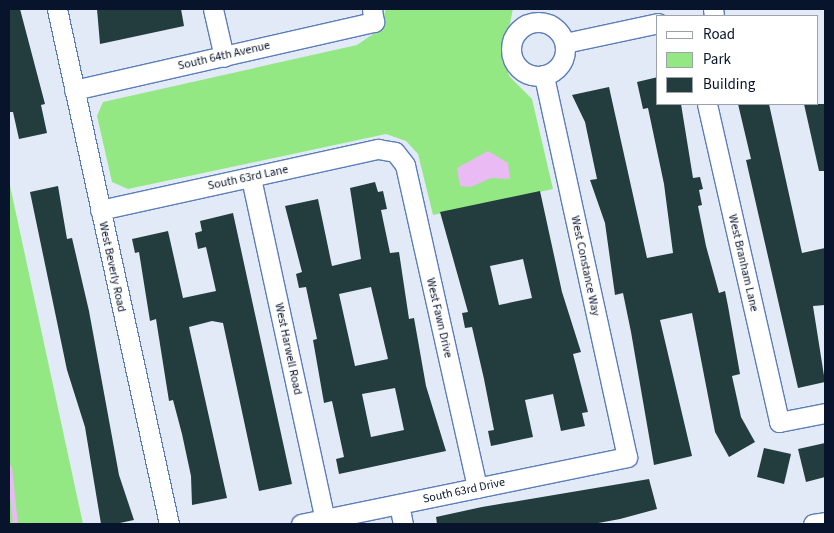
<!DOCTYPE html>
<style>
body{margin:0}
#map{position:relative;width:834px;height:533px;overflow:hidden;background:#e2eaf7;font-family:"Source Sans 3",sans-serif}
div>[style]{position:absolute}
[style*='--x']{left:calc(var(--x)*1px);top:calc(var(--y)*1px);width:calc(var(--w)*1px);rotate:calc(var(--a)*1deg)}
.green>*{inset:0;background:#93e883}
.water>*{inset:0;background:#eabaf4}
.stream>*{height:5px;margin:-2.5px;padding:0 2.5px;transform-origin:2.5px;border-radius:2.5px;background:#eabaf4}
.building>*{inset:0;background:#233c3e}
.roads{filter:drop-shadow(1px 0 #5b7eb9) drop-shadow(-1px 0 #5b7eb9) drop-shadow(0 1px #5b7eb9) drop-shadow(0 -1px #5b7eb9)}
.minor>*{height:19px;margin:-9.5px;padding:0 9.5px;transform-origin:9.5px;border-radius:9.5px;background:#fff}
.minor>.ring{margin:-9.5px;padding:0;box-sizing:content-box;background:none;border:19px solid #fff;border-radius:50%}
span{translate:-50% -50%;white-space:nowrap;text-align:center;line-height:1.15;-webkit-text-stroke:5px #fff;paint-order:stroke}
.street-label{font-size:12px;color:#07142b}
.frame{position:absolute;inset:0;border:10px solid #07142b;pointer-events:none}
.legend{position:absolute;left:656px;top:15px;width:162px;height:90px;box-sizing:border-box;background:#fff;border:1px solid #9ca1aa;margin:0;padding:6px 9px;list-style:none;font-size:15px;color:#07142b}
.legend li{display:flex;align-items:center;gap:10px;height:25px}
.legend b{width:25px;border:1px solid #9ca1aa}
</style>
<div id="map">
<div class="green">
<i style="clip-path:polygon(386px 9px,513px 9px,502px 60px,510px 77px,532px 99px,553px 189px,433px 215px,418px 154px,406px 141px,386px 134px,128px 189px,112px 182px,97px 116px,103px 102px,357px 45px,379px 30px)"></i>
<i style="clip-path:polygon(9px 181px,83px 524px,9px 524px)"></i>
</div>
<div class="water">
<i style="clip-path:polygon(488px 151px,508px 163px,510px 179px,491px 178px,471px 187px,460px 186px,457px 168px)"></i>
</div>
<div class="stream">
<i style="--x:9;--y:467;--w:57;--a:84"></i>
</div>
<div class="building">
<i style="clip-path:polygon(9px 9px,20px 9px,45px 104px,41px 105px,47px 133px,19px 139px,13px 112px,9px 112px)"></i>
<i style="clip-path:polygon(97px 9px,181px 9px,184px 26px,100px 44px)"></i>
<i style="clip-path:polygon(658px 77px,658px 104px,681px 104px,693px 178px,700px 177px,703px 189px,699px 190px,702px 205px,698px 206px,706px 246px,719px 293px,725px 291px,728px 306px,740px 374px,732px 376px,741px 417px,755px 442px,729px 457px,715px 432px,692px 313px,660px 320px,692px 456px,654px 465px,631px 332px,623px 293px,615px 295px,605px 223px,590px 180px,597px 179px,585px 122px,572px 95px,609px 87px,647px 258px,673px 253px,664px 184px,648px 108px,643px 109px,637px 82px)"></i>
<i style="clip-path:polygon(738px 104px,769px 104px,802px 253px,825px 248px,825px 305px,813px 306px,825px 382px,798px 388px,746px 160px,751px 159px)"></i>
<i style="clip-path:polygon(804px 104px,825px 104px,825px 171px,819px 171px)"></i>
<i style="clip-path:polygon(evenodd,375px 182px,378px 192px,383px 191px,387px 209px,381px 210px,390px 253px,399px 252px,409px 319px,414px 318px,426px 386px,446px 451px,339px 474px,336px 459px,344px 457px,332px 401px,324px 403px,313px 340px,317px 339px,306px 287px,299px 288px,296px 274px,302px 272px,285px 206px,318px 199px,332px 266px,361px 259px,350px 188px,375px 182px,371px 287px,388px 359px,355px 366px,339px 294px,371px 287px,375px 182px,395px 388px,404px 430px,371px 437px,362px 394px,395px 388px)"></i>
<i style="clip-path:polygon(58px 186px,67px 239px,72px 238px,89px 311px,119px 475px,134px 520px,115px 524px,101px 524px,85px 427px,67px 370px,30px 192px)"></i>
<i style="clip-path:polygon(evenodd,540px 191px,562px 292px,581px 352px,573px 354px,588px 412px,582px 413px,585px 426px,561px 431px,553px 394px,525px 400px,533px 437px,491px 446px,488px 431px,494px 430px,484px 379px,472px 327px,465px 328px,462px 313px,468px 312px,440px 212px,540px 191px,523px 259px,532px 298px,499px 305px,490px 266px,523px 259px)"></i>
<i style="clip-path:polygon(233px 213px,292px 484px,259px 491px,223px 323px,212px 321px,189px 327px,227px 498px,192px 505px,191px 476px,182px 434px,173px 400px,169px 401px,156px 319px,150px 321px,139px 252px,135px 253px,132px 239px,168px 231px,183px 298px,216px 291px,206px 247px,198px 249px,195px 233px,202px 231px,200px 221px)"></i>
<i style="clip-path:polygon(825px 443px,825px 477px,806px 482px,798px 449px)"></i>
<i style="clip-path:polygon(764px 448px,791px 454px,784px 484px,757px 477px)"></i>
<i style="clip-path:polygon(649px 479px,657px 509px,620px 519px,593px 524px,437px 524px,436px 517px,482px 507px)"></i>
</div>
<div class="roads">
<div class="minor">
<i style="--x:57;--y:9;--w:527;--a:77.73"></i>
<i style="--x:213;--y:9;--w:49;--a:77.1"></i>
<i style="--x:713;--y:9;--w:7;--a:82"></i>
<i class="ring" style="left:511px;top:22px;width:35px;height:35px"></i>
<i style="--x:565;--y:43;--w:95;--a:-12.1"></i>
<i style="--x:74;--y:90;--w:308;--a:-12.8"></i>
<i style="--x:374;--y:22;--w:13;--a:-99"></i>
<i style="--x:707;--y:104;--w:326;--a:77.2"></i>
<i style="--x:779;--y:422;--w:47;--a:-11.1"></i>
<i style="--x:251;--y:178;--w:349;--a:77.8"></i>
<i style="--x:100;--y:210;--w:285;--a:-12.4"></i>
<i style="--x:378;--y:149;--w:17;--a:10"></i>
<i style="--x:395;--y:152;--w:16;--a:52"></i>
<i style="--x:405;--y:165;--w:331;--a:77.4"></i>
<i style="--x:399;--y:504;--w:20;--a:79"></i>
<i style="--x:301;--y:524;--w:333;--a:-11.6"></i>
<i style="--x:627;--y:457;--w:391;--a:-102.3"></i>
<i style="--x:813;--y:524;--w:12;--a:-9"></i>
</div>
</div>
<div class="street-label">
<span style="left:224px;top:56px;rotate:-13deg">South 64th Avenue</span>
<span style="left:248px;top:178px;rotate:-12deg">South 63rd Lane</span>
<span style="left:743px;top:263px;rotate:77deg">West Branham Lane</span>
<span style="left:585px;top:266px;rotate:78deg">West Constance Way</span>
<span style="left:112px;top:267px;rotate:78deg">West Beverly Road</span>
<span style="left:439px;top:318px;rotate:77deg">West Fawn Drive</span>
<span style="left:288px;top:349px;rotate:78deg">West Harwell Road</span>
<span style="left:464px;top:491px;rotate:-12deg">South 63rd Drive</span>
</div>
<div class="frame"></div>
<ul class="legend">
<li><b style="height:6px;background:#fff"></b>Road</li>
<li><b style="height:14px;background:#93e883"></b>Park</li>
<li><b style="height:14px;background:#233c3e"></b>Building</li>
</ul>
</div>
